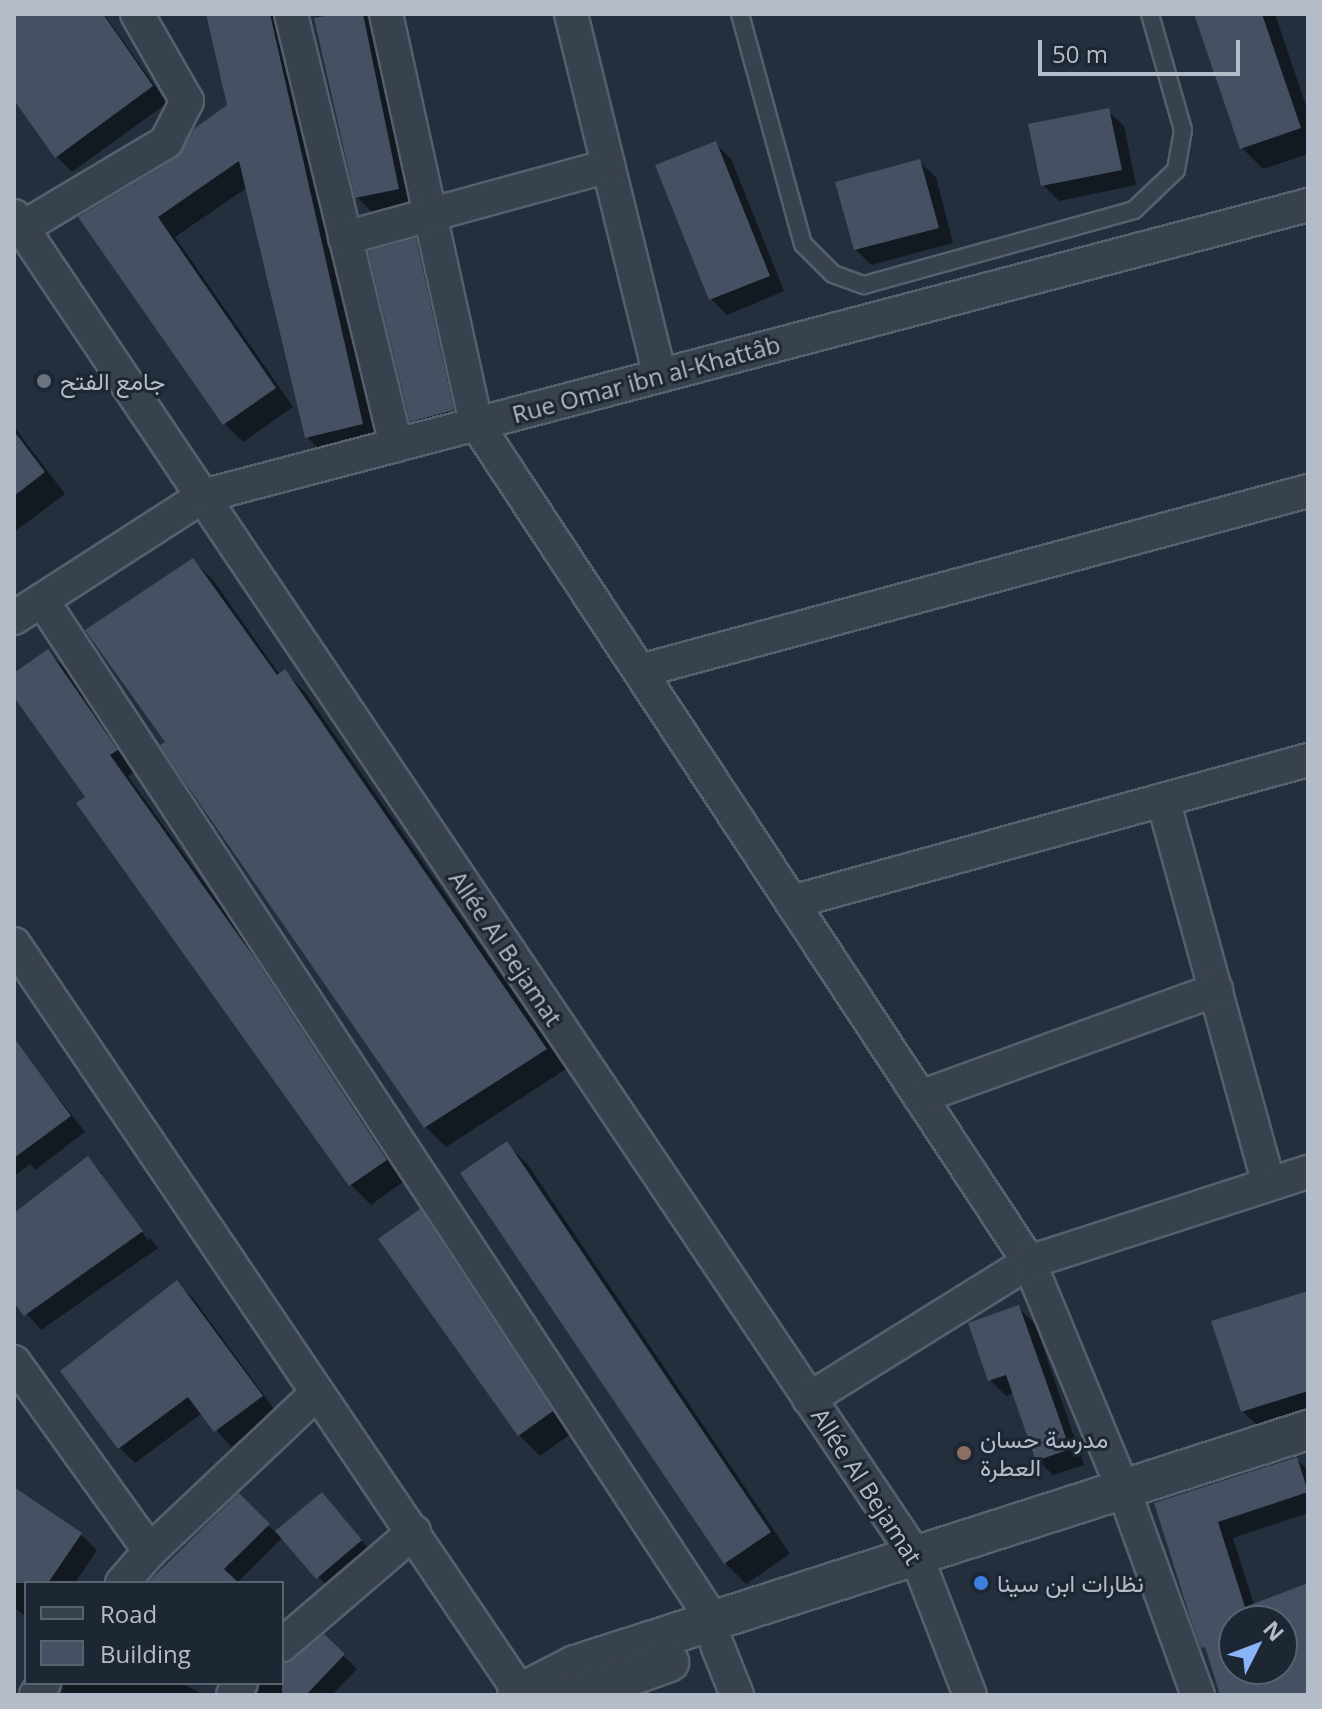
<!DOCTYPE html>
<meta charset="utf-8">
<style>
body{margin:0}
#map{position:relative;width:1322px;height:1709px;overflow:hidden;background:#242f3e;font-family:"Open Sans",Vazirmatn,sans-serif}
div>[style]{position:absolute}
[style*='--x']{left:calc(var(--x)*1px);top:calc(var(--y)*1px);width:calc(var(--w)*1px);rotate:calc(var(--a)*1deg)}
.shadow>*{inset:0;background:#0007}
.building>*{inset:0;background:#455162}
.roads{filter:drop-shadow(2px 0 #565f6c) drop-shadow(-2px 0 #565f6c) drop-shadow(0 2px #565f6c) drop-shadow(0 -2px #565f6c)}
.service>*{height:16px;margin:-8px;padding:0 8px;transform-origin:8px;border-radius:8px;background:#38414e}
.minor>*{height:32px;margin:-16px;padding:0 16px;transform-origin:16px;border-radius:16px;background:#38414e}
.tertiary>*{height:38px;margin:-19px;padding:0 19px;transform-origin:19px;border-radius:19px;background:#38414e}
.dots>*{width:22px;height:22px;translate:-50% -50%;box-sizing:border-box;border:4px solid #1d2633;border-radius:50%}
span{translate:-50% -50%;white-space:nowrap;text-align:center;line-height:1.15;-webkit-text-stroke:6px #1d2633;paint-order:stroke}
.street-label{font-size:24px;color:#b4bcc9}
.poi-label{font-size:24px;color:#b4bcc9}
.left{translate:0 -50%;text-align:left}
.frame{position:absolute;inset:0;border:16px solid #b4bcc9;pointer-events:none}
.legend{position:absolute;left:24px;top:1581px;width:260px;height:104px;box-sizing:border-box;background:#1d2633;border:2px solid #59626f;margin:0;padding:10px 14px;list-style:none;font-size:24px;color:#b4bcc9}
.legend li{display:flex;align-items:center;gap:16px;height:40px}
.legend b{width:40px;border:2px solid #59626f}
.north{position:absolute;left:1218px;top:1605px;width:80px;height:80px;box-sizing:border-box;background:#1d2633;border:2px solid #59626f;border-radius:50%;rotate:48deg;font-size:22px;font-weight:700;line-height:32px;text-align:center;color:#b4bcc9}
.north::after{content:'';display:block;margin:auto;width:28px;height:36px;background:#8ab4f8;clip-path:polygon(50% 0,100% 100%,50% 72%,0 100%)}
.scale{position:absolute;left:1038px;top:40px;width:202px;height:36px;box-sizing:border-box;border:4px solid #b4bcc9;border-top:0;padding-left:10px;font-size:24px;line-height:28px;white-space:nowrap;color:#b4bcc9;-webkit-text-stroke:6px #1d2633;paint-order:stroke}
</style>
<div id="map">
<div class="shadow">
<i style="clip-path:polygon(14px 14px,104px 14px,167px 103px,72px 172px,56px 156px,14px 96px)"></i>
<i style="clip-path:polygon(208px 14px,283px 14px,380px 443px,325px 455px,306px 436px,248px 187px,175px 237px,293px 407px,243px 442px,224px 423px,81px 217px,177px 160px,229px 106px)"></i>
<i style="clip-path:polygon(347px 14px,364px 14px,377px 27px,413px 205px,373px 213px,357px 197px)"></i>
<i style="clip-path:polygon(1196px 14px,1275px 14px,1308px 112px,1308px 154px,1263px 169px,1242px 148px)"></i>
<i style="clip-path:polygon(1108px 111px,1124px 126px,1136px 185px,1059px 201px,1043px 185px)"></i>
<i style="clip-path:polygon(715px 143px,731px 159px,784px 291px,727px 315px,711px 299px)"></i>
<i style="clip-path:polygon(920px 162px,936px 177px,953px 243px,871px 265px,855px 249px)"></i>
<i style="clip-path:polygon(415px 241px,436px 262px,474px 431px,433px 442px,412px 421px)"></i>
<i style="clip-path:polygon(14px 427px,65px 494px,14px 532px)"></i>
<i style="clip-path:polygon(193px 560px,213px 580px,280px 675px,285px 672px,305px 692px,566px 1069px,446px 1147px,426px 1127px,168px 742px)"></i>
<i style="clip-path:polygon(48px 652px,68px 671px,136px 770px,128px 776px,276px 983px,406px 1180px,371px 1205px,351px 1185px,79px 804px,88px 797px,14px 693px,14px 676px)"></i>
<i style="clip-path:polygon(16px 1043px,85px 1132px,35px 1170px,30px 1164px,14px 1176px)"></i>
<i style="clip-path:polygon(507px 1144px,528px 1165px,790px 1554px,746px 1584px,725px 1563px)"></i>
<i style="clip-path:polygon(88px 1159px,103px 1174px,98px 1174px,148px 1240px,150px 1238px,158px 1248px,41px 1330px,14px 1299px,14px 1215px)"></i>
<i style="clip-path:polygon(420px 1212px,440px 1233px,572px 1433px,540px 1456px,519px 1435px)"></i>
<i style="clip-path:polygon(177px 1283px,193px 1298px,277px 1413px,231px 1447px,202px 1413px,135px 1463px,119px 1447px)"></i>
<i style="clip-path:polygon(1308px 1293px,1308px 1411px,1258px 1426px,1242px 1411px)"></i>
<i style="clip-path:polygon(1019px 1308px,1035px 1324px,1084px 1465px,1053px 1475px,1038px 1460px,1014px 1393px,1006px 1396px,990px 1380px)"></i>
<i style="clip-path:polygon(evenodd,1296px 1459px,1308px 1470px,1308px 1513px,1233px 1538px,1254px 1605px,1308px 1585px,1308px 1695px,1221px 1695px,1156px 1504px,1296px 1459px,1234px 1621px,1282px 1621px,1282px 1669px,1234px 1669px,1234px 1621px)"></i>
<i style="clip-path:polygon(14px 1488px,81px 1535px,97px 1550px,75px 1583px,26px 1583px,26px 1616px,14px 1608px)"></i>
<i style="clip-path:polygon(322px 1495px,376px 1557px,333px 1593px,283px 1537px,237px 1583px,151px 1583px,239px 1496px,276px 1533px)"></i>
<i style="clip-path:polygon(324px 1637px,357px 1669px,332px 1695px,257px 1695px,261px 1683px,282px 1683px,282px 1664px,295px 1662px)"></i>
<i style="clip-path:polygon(64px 1683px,181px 1683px,204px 1695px,61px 1695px)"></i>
</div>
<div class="building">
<i style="clip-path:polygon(14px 14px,103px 14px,153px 86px,55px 158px,14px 100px)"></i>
<i style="clip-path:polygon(206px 14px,270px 14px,363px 424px,305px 438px,239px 161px,158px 217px,276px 388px,223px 425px,78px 217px,176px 158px,195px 128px,227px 105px)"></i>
<i style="clip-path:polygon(337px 14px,363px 14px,399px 189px,355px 198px,314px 18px)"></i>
<i style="clip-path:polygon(1194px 14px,1262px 14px,1301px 128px,1240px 149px)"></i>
<i style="clip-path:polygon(1109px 108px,1122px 170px,1041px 186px,1028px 124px)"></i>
<i style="clip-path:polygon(716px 141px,770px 276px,709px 300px,655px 165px)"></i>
<i style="clip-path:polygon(920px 159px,939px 228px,854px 250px,835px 182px)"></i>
<i style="clip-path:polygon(416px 238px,454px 410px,410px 422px,368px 251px)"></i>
<i style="clip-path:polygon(14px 431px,45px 472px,14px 496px)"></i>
<i style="clip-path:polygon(193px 558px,277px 675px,285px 669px,547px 1049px,424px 1128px,180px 775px,160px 745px,165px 742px,85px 630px)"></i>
<i style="clip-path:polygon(48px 649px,118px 750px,110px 755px,256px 960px,387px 1160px,349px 1186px,76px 803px,85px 797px,14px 697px,14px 673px)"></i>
<i style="clip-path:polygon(14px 1038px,71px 1116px,14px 1158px)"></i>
<i style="clip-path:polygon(507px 1141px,771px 1532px,724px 1564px,460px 1173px)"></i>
<i style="clip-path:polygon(88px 1156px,143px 1231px,24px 1316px,14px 1303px,14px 1213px)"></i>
<i style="clip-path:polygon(420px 1209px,553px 1411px,518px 1436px,378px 1239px)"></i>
<i style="clip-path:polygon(177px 1280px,263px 1396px,214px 1432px,188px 1397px,118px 1449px,60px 1371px)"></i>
<i style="clip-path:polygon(1308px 1291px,1308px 1391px,1241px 1412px,1211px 1321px)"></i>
<i style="clip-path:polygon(1019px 1305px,1070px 1449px,1036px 1461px,1006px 1375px,988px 1381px,968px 1323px)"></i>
<i style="clip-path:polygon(evenodd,1297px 1457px,1308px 1492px,1218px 1522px,1245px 1607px,1308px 1583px,1308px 1695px,1220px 1695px,1205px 1647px,1201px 1648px,1192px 1623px,1154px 1503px,1297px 1457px,1234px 1621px,1282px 1621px,1282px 1669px,1234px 1669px,1234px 1621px)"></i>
<i style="clip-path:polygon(14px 1487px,82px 1533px,48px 1583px,14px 1583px)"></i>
<i style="clip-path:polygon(322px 1492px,362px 1540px,316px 1579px,275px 1531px)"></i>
<i style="clip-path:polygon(239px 1493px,270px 1524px,224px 1569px,239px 1583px,147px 1583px)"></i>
<i style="clip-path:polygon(324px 1634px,345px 1654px,306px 1695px,282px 1695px,282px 1664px,294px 1659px)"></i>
</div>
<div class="roads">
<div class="service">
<i style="--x:740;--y:14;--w:238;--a:74.7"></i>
<i style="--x:803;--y:244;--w:42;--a:45"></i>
<i style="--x:833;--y:274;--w:33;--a:20"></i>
<i style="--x:864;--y:285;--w:280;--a:-15.5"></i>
<i style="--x:1134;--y:210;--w:58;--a:-43.6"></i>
<i style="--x:1176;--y:170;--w:41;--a:-80.1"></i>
<i style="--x:1183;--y:130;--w:121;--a:-105.9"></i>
</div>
<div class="minor">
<i style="--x:291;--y:14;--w:444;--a:76.3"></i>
<i style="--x:386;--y:14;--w:419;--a:77.6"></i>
<i style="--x:476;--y:423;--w:1005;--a:56.61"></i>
<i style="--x:1029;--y:1262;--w:248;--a:67.5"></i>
<i style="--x:1124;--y:1491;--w:217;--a:70.1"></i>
<i style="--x:571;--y:14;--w:372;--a:76.2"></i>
<i style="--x:14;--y:216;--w:1618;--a:56.06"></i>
<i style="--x:917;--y:1558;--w:147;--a:68.9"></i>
<i style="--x:22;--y:228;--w:168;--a:-30.8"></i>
<i style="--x:166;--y:142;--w:46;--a:-62.9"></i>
<i style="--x:187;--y:101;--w:100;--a:-119.9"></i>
<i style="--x:345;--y:238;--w:273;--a:-15.3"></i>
<i style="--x:42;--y:600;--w:1220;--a:56.67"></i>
<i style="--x:14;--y:618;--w:225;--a:-32.8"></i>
<i style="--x:203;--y:496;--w:1143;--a:-14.75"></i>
<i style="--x:640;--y:671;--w:692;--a:-15.08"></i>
<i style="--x:1163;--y:800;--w:398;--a:74.6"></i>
<i style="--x:792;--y:902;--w:535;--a:-15.39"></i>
<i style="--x:14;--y:944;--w:907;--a:55.92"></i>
<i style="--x:920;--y:1097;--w:315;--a:-19.9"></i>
<i style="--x:14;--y:1362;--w:233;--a:54.3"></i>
<i style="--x:809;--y:1399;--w:259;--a:-31.9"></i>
<i style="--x:1029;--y:1262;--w:293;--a:-17.9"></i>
<i style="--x:122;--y:1583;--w:43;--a:-48.8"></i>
<i style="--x:150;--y:1551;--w:230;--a:-43.4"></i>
<i style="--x:282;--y:1645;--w:174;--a:-40.6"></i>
<i style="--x:717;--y:1645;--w:54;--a:68.2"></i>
<i style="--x:36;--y:1695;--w:14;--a:-56"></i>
<i style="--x:233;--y:1695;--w:14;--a:-56"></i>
</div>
<div class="tertiary">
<i style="--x:517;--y:1695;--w:65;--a:-27.3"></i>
<i style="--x:575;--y:1665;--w:770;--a:-17.78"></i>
<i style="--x:578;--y:1695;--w:97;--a:-19.9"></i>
</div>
</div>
<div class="dots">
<i style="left:44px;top:381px;background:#6b7280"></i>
<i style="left:964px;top:1453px;background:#8d6e63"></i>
<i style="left:981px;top:1583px;background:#3f7fe0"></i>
</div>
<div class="street-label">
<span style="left:646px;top:379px;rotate:-15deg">Rue Omar ibn al-Khattâb</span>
<span style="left:506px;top:948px;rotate:56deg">Allée Al Bejamat</span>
<span style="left:867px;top:1486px;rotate:57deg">Allée Al Bejamat</span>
</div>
<div class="poi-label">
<span class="left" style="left:60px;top:381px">جامع الفتح</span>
<span class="left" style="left:980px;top:1453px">مدرسة حسان<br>العطرة</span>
<span class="left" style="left:997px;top:1583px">نظارات ابن سينا</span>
</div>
<div class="frame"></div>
<ul class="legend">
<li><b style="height:10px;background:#38414e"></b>Road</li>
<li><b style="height:22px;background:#455162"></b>Building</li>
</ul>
<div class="north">N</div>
<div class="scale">50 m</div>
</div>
